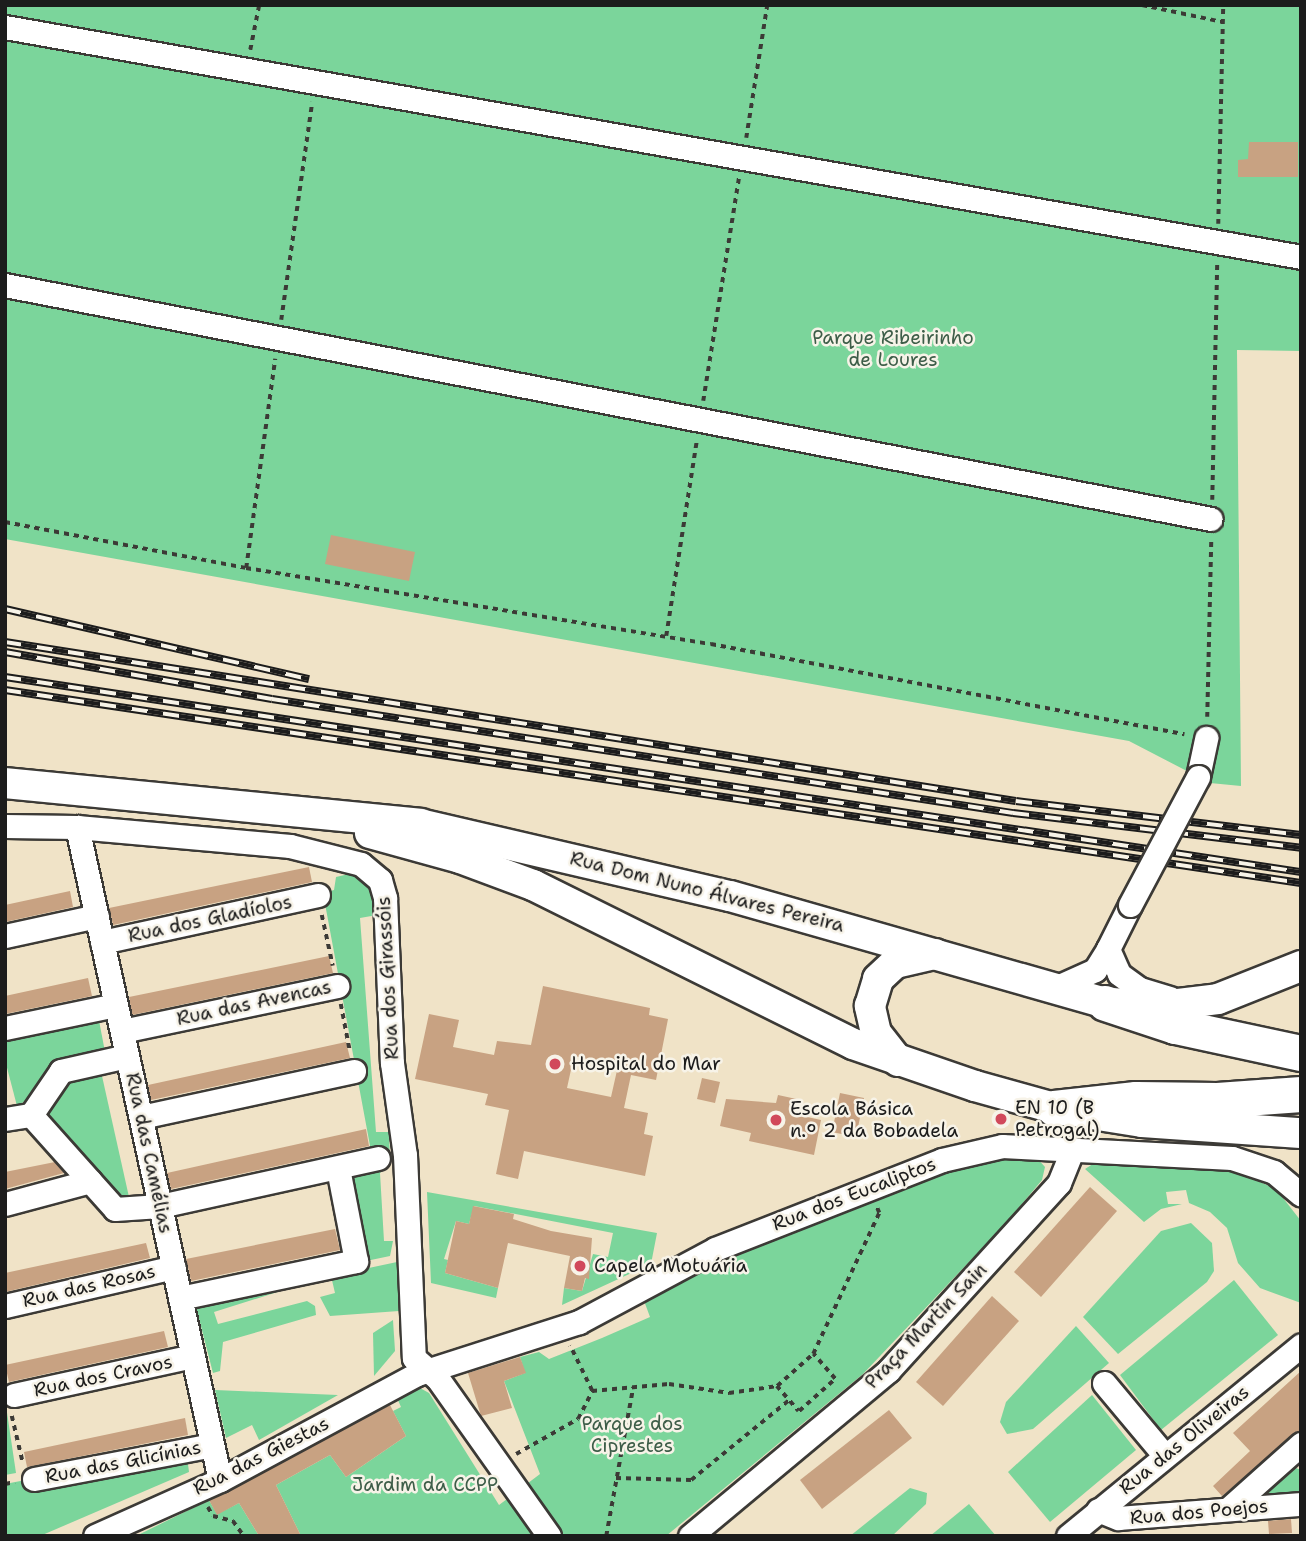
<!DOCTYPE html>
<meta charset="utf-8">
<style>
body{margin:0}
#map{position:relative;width:1306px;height:1541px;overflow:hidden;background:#f0e3c7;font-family:"Shantell Sans",sans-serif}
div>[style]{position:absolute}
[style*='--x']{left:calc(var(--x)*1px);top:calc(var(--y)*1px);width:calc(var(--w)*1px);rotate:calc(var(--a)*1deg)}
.green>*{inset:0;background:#7bd59b}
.building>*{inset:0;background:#c8a282}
.path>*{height:3.5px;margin-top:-1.75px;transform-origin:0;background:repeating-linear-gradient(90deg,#3c3a36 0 5px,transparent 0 10px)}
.roads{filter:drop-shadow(2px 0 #3c3a36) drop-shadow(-2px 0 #3c3a36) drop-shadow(0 2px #3c3a36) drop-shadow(0 -2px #3c3a36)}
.minor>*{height:23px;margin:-11.5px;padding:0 11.5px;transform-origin:11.5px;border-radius:11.5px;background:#fff}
.major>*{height:30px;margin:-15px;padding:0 15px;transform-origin:15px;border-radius:15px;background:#fff}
.highway>*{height:35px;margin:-17.5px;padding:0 17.5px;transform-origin:17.5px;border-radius:17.5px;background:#fff}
.rail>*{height:8px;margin-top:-4px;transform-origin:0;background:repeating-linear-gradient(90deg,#f7f3e8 0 16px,#1c1c1c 0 32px);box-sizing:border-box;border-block:2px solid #1c1c1c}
.bridges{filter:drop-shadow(2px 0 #3c3a36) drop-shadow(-2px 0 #3c3a36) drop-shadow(0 2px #3c3a36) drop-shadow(0 -2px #3c3a36)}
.minor-bridge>*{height:23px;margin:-11.5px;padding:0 11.5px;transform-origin:11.5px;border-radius:11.5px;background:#fff}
.dots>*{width:19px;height:19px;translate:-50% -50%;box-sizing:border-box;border:4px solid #f7f3e8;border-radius:50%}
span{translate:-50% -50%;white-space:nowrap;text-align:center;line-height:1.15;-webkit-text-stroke:5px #f7f3e8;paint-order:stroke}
.park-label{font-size:19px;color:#3d5d48}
.street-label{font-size:19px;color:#1c1c1c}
.poi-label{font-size:19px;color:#1c1c1c}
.left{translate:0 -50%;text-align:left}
.frame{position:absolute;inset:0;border:7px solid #1c1c1c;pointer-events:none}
</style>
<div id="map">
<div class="green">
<i style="clip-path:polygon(5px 5px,1301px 5px,1301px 351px,1237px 350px,1241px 786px,1210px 783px,1129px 741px,5px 539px)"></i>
<i style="clip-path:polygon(349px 874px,363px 879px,374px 891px,377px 915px,360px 918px,376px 1132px,389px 1132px,390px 1165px,380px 1173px,384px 1241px,393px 1241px,390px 1256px,366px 1261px,347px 1163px,371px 1151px,323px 893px,334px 890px,336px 877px)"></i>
<i style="clip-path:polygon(98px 1015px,105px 1052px,17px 1106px,5px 1060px,5px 1032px)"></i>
<i style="clip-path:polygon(100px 1067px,131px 1206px,117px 1206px,35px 1114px,62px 1075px)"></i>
<i style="clip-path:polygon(1004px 1154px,1036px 1157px,1045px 1167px,1042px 1180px,1005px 1224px,863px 1374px,666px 1536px,301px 1536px,276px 1485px,330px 1455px,346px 1477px,406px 1436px,393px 1411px,401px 1407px,397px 1398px,420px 1388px,429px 1393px,499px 1505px,540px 1474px,504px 1381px,525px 1373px,520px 1357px,539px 1352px,549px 1359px,602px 1338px,650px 1317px,643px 1298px,717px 1259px,918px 1179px)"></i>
<i style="clip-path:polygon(1096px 1162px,1233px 1170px,1276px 1189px,1301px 1221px,1301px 1303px,1260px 1288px,1238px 1263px,1227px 1228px,1210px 1212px,1189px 1203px,1186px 1190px,1166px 1192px,1168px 1204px,1182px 1204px,1161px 1209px,1144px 1222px,1085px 1169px)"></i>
<i style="clip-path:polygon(427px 1192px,657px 1233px,651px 1264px,562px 1305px,564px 1288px,582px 1291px,593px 1254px,608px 1257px,613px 1233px,474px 1206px,469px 1224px,456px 1221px,444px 1259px,448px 1260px,445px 1273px,498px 1288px,496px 1298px,431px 1283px)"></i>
<i style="clip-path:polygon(1191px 1223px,1212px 1243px,1214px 1271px,1207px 1282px,1118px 1354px,1083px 1317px,1161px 1231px)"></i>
<i style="clip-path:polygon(397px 1262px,399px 1311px,330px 1316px,320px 1297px,335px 1293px,331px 1276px)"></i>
<i style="clip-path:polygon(1234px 1280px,1278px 1335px,1161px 1430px,1120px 1375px)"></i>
<i style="clip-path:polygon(287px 1289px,214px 1312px,218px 1324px,307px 1301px,315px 1306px,316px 1315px,223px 1342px,220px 1371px,213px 1373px,196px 1307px)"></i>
<i style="clip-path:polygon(393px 1320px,395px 1351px,374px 1376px,373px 1333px)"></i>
<i style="clip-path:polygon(1076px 1326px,1109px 1363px,1033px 1429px,1007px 1434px,1000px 1422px,1006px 1402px)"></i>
<i style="clip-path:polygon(215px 1390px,338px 1395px,259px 1440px,252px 1425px,226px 1438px)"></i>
<i style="clip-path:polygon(1092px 1395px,1136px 1450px,1050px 1522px,1008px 1472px)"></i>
<i style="clip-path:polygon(5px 1399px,16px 1473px,5px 1475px)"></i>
<i style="clip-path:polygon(186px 1449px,189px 1472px,40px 1536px,5px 1536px,5px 1484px)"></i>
<i style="clip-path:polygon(1291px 1466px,1301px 1470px,1301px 1497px,1261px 1499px)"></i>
<i style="clip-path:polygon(910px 1488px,927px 1493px,926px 1504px,892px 1536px,850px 1536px)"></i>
<i style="clip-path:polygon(209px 1500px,217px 1514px,239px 1503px,259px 1536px,136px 1536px)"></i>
<i style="clip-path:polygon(969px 1504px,996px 1536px,930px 1536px)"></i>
</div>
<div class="building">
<i style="clip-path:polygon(1249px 142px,1298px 142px,1298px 177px,1238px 177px,1238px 160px,1248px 159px)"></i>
<i style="clip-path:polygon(331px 535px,415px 552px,409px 581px,325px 564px)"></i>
<i style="clip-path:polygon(309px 867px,312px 882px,113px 925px,109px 908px)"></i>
<i style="clip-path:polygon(70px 891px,73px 907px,5px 922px,5px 905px)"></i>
<i style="clip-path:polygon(329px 956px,333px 973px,132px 1015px,129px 997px)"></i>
<i style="clip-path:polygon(88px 978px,92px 996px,5px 1014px,5px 996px)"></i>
<i style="clip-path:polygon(evenodd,543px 986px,650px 1008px,649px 1015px,668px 1019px,656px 1080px,631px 1075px,624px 1108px,648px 1113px,644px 1134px,653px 1136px,645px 1176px,524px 1151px,518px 1179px,496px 1174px,509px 1110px,485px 1105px,488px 1094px,415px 1079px,429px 1014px,459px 1020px,453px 1047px,494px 1055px,497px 1041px,531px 1045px,543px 986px,574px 1056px,618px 1066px,611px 1097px,567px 1088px,574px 1056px)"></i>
<i style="clip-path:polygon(346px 1042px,350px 1058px,151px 1100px,148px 1085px)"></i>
<i style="clip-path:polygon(702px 1078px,720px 1082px,715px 1103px,697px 1099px)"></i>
<i style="clip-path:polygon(840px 1093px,864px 1098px,856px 1137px,832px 1132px)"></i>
<i style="clip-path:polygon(778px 1095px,801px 1100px,798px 1115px,821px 1120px,814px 1155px,749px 1141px,751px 1133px,720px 1126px,726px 1099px,776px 1103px)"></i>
<i style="clip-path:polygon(366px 1129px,369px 1146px,171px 1189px,167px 1173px)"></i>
<i style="clip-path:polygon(55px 1162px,64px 1173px,5px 1189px,5px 1172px)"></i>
<i style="clip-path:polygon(1090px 1187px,1117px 1211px,1041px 1297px,1014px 1272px)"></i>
<i style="clip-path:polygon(473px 1206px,514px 1214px,513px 1219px,551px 1231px,592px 1238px,589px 1279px,585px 1278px,582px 1291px,564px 1288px,570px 1256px,508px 1243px,498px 1288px,445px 1273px,456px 1221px,469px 1224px)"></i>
<i style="clip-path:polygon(335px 1229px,340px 1250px,191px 1281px,186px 1259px)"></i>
<i style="clip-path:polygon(146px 1243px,150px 1258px,5px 1292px,5px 1273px)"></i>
<i style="clip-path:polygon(992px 1296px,1019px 1321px,943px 1406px,916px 1382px)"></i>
<i style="clip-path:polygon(164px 1331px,168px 1347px,9px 1382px,5px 1365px)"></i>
<i style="clip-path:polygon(520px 1357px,526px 1373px,504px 1381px,512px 1408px,481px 1416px,468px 1373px)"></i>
<i style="clip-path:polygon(1301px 1371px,1301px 1430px,1222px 1496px,1213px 1486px,1250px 1451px,1233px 1433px)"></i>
<i style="clip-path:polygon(390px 1405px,406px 1436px,346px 1477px,330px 1455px,276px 1485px,301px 1536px,259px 1536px,239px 1503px,217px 1515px,209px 1500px)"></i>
<i style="clip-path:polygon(889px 1410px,912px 1438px,822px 1509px,800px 1480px)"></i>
<i style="clip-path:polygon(185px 1418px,188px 1435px,27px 1467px,24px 1452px)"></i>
<i style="clip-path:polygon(1291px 1519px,1292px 1533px,1269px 1534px,1268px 1521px)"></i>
</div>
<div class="path">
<i style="--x:1142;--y:5;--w:83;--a:11.9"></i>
<i style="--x:250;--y:50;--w:46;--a:-78.7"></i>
<i style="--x:746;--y:138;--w:135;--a:-81"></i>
<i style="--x:1218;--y:224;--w:219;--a:-88.7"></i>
<i style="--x:281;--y:320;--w:220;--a:-81.9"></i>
<i style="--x:703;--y:401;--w:227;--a:-80.9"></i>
<i style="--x:1212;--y:500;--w:237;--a:-88.8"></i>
<i style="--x:5;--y:522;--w:245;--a:10.8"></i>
<i style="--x:246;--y:568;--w:471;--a:9.3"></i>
<i style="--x:711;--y:644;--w:482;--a:10.8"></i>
<i style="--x:246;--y:568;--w:211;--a:-82.1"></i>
<i style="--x:666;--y:636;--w:199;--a:-81.1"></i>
<i style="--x:1207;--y:717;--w:178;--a:-88.7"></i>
<i style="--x:322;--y:915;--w:52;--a:77.8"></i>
<i style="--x:341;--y:1004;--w:48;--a:79.2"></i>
<i style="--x:777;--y:1386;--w:33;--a:49"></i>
<i style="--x:592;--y:1391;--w:77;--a:-5.2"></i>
<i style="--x:669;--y:1384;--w:61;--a:8.5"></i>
<i style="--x:729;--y:1393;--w:49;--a:-8.3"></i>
<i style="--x:777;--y:1386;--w:48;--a:-41.6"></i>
<i style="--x:813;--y:1354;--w:156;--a:-64.9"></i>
<i style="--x:879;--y:1213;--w:8;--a:-113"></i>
<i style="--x:799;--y:1411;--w:48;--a:-41.6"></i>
<i style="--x:835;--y:1379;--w:33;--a:-131"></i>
<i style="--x:12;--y:1416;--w:48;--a:76.8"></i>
<i style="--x:516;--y:1454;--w:71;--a:-29.4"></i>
<i style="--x:578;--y:1419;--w:31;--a:-63"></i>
<i style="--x:592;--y:1391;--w:50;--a:-116.1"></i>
<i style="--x:616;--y:1478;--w:75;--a:1.5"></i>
<i style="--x:691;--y:1480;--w:127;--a:-39.2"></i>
<i style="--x:5;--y:1484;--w:10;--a:-11"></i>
<i style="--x:208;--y:1507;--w:10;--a:61"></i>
<i style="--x:213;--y:1516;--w:21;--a:14"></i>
<i style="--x:233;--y:1521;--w:19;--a:54"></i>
<i style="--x:606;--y:1536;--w:151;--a:-79.7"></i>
</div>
<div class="roads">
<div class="minor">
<i style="--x:5;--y:27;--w:1316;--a:10.06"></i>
<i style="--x:5;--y:285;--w:1228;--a:10.98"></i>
<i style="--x:1198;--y:777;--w:40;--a:-78"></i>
<i style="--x:5;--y:826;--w:72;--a:0.8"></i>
<i style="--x:77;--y:827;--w:214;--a:5.1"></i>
<i style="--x:290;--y:846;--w:73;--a:14.2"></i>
<i style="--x:361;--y:864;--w:25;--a:40"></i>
<i style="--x:380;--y:880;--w:19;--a:74"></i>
<i style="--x:385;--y:898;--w:165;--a:87.6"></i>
<i style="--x:392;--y:1063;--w:93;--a:82"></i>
<i style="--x:405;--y:1155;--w:203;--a:87.5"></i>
<i style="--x:414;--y:1358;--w:32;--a:41"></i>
<i style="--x:438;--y:1379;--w:192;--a:54.7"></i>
<i style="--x:77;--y:827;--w:668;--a:77.65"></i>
<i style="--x:5;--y:936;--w:94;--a:-12.3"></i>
<i style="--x:102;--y:942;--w:221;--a:-12.3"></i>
<i style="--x:1108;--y:949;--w:49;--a:-63.4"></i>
<i style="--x:1055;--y:988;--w:44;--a:-24.2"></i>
<i style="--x:1095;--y:970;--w:25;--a:-58"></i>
<i style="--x:1108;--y:949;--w:27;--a:66"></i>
<i style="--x:1119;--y:974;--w:26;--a:36"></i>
<i style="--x:1140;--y:989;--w:31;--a:17"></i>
<i style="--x:5;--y:1028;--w:113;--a:-11.7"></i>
<i style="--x:122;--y:1031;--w:220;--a:-11.8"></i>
<i style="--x:127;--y:1056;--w:68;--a:167.2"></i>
<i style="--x:61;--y:1071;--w:53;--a:124.3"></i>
<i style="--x:31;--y:1115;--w:126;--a:48.2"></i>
<i style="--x:115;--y:1209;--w:45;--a:-3.8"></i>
<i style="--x:160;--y:1206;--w:223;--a:-12.4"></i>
<i style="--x:141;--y:1117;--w:218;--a:-12.2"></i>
<i style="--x:5;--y:1119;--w:26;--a:-9"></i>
<i style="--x:5;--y:1204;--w:88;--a:-15.1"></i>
<i style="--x:180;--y:1298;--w:180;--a:-11.9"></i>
<i style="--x:356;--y:1261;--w:95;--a:-101"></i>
<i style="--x:5;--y:1306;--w:173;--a:-13"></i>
<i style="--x:1104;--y:1383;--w:95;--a:50.1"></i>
<i style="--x:14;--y:1395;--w:183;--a:-12.3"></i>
<i style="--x:34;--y:1479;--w:181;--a:-10.8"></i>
<i style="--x:1228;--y:1509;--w:98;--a:-41.7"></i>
<i style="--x:1098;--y:1510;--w:22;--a:22"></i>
<i style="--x:1118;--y:1518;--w:184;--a:-4.4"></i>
<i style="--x:95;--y:1536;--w:137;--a:-24.1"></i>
<i style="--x:220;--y:1480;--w:224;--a:-28.3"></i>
<i style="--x:417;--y:1374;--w:170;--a:-17.8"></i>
<i style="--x:579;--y:1322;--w:154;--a:-28.2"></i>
<i style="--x:715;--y:1249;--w:244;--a:-21.4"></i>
<i style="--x:942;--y:1160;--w:62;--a:-13.1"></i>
<i style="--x:1002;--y:1146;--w:230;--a:3"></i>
<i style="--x:1232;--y:1158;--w:44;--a:18.4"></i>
<i style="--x:1274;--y:1172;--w:35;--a:40"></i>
<i style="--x:690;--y:1536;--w:258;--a:-39.8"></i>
<i style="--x:888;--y:1371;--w:254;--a:-47.7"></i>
<i style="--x:1059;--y:1183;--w:37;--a:-68"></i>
<i style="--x:1068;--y:1536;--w:301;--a:-39.3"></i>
</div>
<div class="major">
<i style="--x:5;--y:783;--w:417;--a:5.6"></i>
<i style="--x:420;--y:824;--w:318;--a:13.1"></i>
<i style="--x:730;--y:896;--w:390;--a:15.9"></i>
<i style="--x:1105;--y:1003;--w:65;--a:1.8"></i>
<i style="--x:1170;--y:1005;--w:48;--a:-7.1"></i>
<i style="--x:1218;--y:999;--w:89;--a:-21.7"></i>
<i style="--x:370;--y:833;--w:93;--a:15.5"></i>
<i style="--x:460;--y:858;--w:78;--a:20.3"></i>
<i style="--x:533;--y:885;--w:357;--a:26.4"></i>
<i style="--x:853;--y:1044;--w:129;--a:19"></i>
<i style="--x:975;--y:1086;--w:82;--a:15.6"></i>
<i style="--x:1054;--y:1108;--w:89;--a:9"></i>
<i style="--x:1142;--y:1122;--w:159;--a:4"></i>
<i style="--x:898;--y:1061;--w:36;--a:-128"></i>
<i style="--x:876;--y:1033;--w:28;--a:-103"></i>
<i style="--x:870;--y:1006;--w:28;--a:-73"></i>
<i style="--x:878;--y:979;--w:23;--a:-43"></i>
<i style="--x:895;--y:963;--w:41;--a:-12.7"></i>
</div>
<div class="highway">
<i style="--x:1105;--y:1003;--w:74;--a:18.2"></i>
<i style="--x:1175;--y:1026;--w:129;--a:12.1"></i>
<i style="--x:1054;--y:1108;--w:82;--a:-6.3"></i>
<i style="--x:1136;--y:1099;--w:81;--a:0.7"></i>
<i style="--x:1217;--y:1100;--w:84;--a:-4.1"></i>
</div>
</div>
<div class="rail">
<i style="--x:5;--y:609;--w:312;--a:13"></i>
<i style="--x:5;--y:642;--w:1023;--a:8.94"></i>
<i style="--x:1016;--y:801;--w:287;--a:6.8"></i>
<i style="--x:5;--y:652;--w:271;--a:10"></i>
<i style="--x:272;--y:699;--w:750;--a:8.75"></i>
<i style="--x:1013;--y:813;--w:290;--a:6.9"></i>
<i style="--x:5;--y:677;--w:1311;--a:8.56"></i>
<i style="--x:5;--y:690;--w:1310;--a:8.47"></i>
</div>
<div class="bridges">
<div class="minor-bridge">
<i style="--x:1130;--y:905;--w:145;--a:-62"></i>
</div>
</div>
<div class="dots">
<i style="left:555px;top:1064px;background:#d1495b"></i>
<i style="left:1001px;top:1119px;background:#d1495b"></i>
<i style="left:776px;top:1120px;background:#d1495b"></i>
<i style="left:580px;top:1266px;background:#d1495b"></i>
</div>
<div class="park-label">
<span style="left:893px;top:349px">Parque Ribeirinho<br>de Loures</span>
<span style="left:632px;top:1435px">Parque dos<br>Ciprestes</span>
<span style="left:425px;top:1485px">Jardim da CCPP</span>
</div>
<div class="street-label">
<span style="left:707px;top:892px;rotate:14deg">Rua Dom Nuno Álvares Pereira</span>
<span style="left:210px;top:919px;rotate:-12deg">Rua dos Gladíolos</span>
<span style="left:388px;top:978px;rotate:-93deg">Rua dos Girassóis</span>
<span style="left:254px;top:1003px;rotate:-12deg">Rua das Avencas</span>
<span style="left:149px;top:1153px;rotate:78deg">Rua das Camélias</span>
<span style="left:854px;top:1194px;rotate:-21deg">Rua dos Eucaliptos</span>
<span style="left:89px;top:1286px;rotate:-13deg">Rua das Rosas</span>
<span style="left:926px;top:1326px;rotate:-46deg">Praça Martin Sain</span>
<span style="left:103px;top:1376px;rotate:-12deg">Rua dos Cravos</span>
<span style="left:1184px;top:1440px;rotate:-39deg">Rua das Oliveiras</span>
<span style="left:261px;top:1456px;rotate:-27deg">Rua das Giestas</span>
<span style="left:123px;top:1462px;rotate:-11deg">Rua das Glicínias</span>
<span style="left:1199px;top:1512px;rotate:-5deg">Rua dos Poejos</span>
</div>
<div class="poi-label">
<span class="left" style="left:571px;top:1064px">Hospital do Mar</span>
<span class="left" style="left:1015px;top:1119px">EN 10 (B<br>Petrogal)</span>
<span class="left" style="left:790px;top:1120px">Escola Básica<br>n.º 2 da Bobadela</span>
<span class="left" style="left:594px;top:1266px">Capela Motuária</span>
</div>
<div class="frame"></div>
</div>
